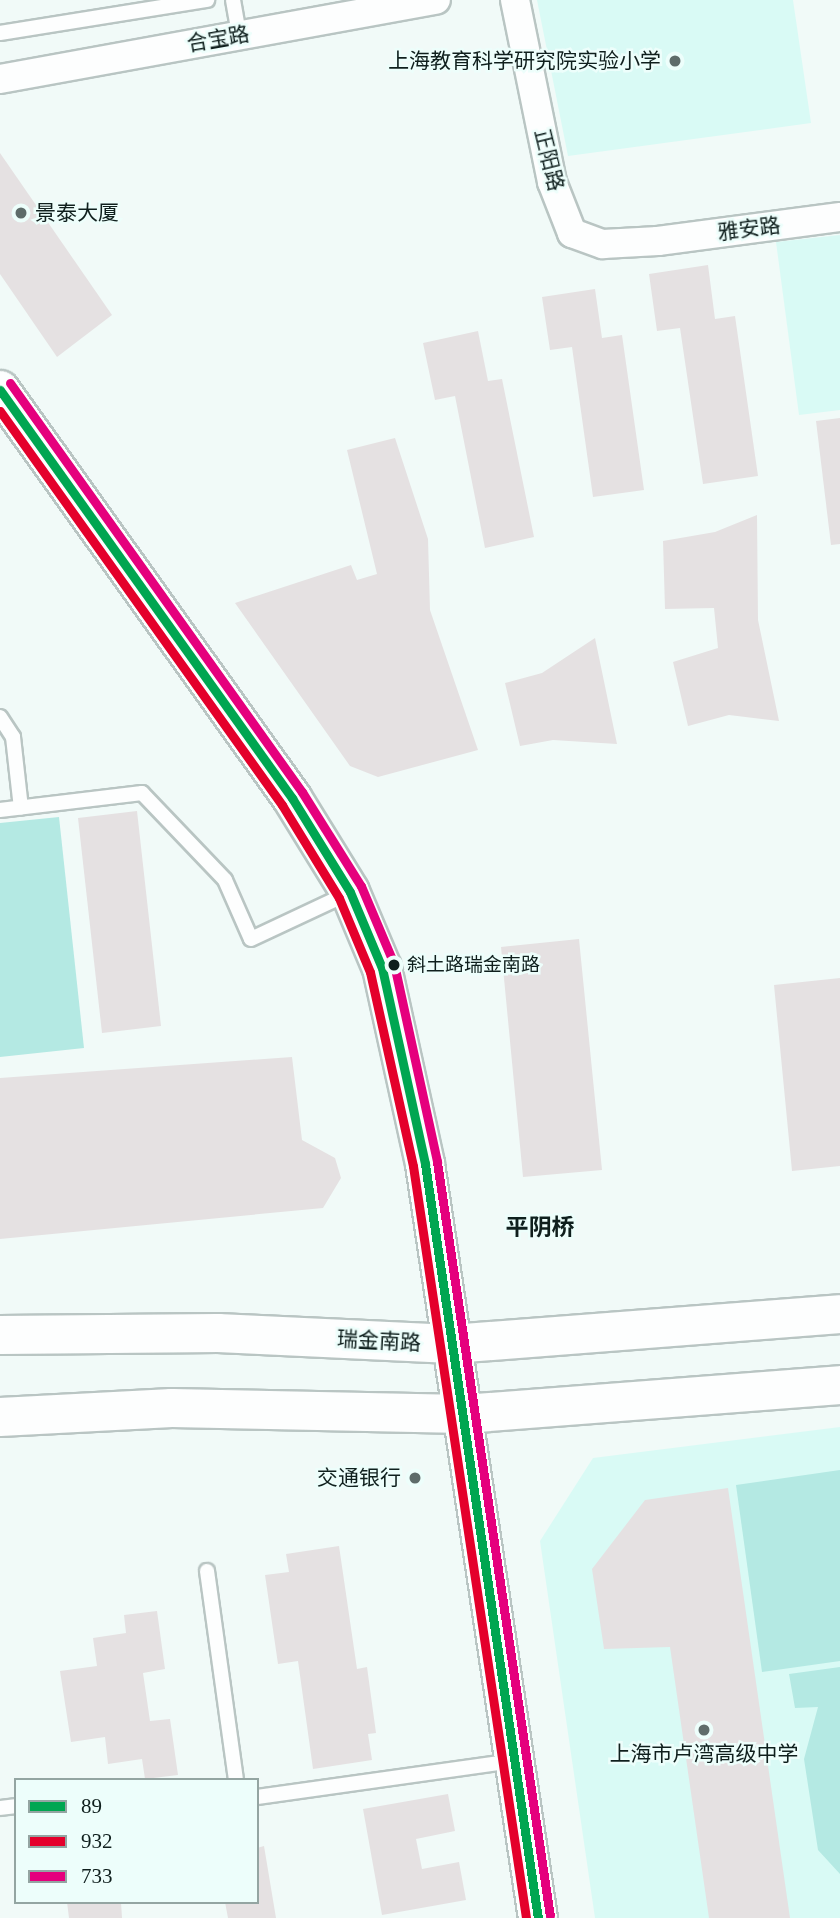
<!DOCTYPE html>
<meta charset="utf-8">
<style>
body{margin:0}
#map{position:relative;width:840px;height:1918px;overflow:hidden;background:#f1faf8;font-family:"Times New Roman","Noto Sans SC",serif}
div>[style]{position:absolute}
[style*='--x']{left:calc(var(--x)*1px);top:calc(var(--y)*1px);width:calc(var(--w)*1px);rotate:calc(var(--a)*1deg)}
.built>*{inset:0;background:#d9faf5}
.green>*{inset:0;background:#b4e9e3}
.building>*{inset:0;background:#e5e1e2}
.roads{filter:drop-shadow(2px 0 #b9c5c3) drop-shadow(-2px 0 #b9c5c3) drop-shadow(0 2px #b9c5c3) drop-shadow(0 -2px #b9c5c3)}
.lane>*{height:14px;margin:-7px;padding:0 7px;transform-origin:7px;border-radius:7px;background:#fdfefe}
.street>*{height:28px;margin:-14px;padding:0 14px;transform-origin:14px;border-radius:14px;background:#fdfefe}
.secondary>*{height:38px;margin:-19px;padding:0 19px;transform-origin:19px;border-radius:19px;background:#fdfefe}
.bus-1>*{height:9px;margin:-4.5px;padding:0 4.5px;transform-origin:4.5px;border-radius:4.5px;background:#00a651}
.bus-2>*{height:9px;margin:-4.5px;padding:0 4.5px;transform-origin:4.5px;border-radius:4.5px;background:#e4002b}
.bus-3>*{height:9px;margin:-4.5px;padding:0 4.5px;transform-origin:4.5px;border-radius:4.5px;background:#e5007d}
.dots>*{width:19px;height:19px;translate:-50% -50%;box-sizing:border-box;border:4px solid #edfefb;border-radius:50%}
span{translate:-50% -50%;white-space:nowrap;text-align:center;line-height:1.15;-webkit-text-stroke:5px #edfefb;paint-order:stroke}
.bus-label{font-size:19px;color:#0f1f1d}
.left{translate:0 -50%;text-align:left}
.street-label{font-size:21px;color:#0f1f1d}
.poi-label{font-size:21px;color:#0f1f1d}
.right{translate:-100% -50%;text-align:right}
.neighbourhood-label{font-size:23px;color:#0f1f1d;font-weight:700}
.legend{position:absolute;left:14px;top:1778px;width:245px;height:126px;box-sizing:border-box;background:#edfefb;border:2px solid #94a5a2;margin:0;padding:9px 12px;list-style:none;font-size:21px;color:#0f1f1d}
.legend li{display:flex;align-items:center;gap:14px;height:35px}
.legend b{width:35px;border:2px solid #94a5a2}
</style>
<div id="map">
<div class="built">
<i style="clip-path:polygon(537px 0,793px 0,811px 123px,568px 156px)"></i>
<i style="clip-path:polygon(840px 235px,840px 410px,799px 415px,776px 242px)"></i>
<i style="clip-path:polygon(840px 1427px,840px 1918px,595px 1918px,540px 1541px,593px 1458px)"></i>
</div>
<div class="green">
<i style="clip-path:polygon(59px 817px,84px 1048px,0 1057px,0 823px)"></i>
<i style="clip-path:polygon(840px 1470px,840px 1661px,762px 1672px,736px 1485px)"></i>
<i style="clip-path:polygon(840px 1667px,840px 1874px,818px 1850px,804px 1759px,818px 1707px,795px 1708px,789px 1674px)"></i>
</div>
<div class="building">
<i style="clip-path:polygon(0 153px,112px 315px,57px 357px,0 274px)"></i>
<i style="clip-path:polygon(708px 265px,715px 319px,735px 316px,758px 476px,703px 484px,680px 328px,657px 331px,649px 274px)"></i>
<i style="clip-path:polygon(595px 289px,602px 338px,622px 335px,644px 490px,593px 497px,572px 347px,550px 350px,542px 297px)"></i>
<i style="clip-path:polygon(478px 331px,488px 381px,502px 379px,534px 537px,485px 548px,455px 396px,435px 400px,423px 343px)"></i>
<i style="clip-path:polygon(840px 418px,840px 544px,831px 545px,816px 421px)"></i>
<i style="clip-path:polygon(395px 438px,428px 539px,430px 610px,478px 750px,378px 777px,350px 766px,235px 603px,351px 565px,357px 580px,377px 574px,347px 450px)"></i>
<i style="clip-path:polygon(757px 515px,758px 620px,779px 721px,729px 715px,688px 726px,673px 662px,718px 648px,714px 608px,665px 609px,663px 541px,715px 532px)"></i>
<i style="clip-path:polygon(595px 638px,617px 744px,553px 740px,520px 746px,505px 683px,542px 673px)"></i>
<i style="clip-path:polygon(137px 811px,161px 1026px,102px 1033px,78px 818px)"></i>
<i style="clip-path:polygon(579px 939px,602px 1170px,523px 1177px,501px 947px)"></i>
<i style="clip-path:polygon(840px 978px,840px 1166px,792px 1171px,774px 985px)"></i>
<i style="clip-path:polygon(292px 1057px,302px 1140px,335px 1158px,341px 1178px,323px 1208px,0 1239px,0 1078px)"></i>
<i style="clip-path:polygon(728px 1488px,790px 1918px,709px 1918px,670px 1647px,604px 1649px,592px 1569px,645px 1500px)"></i>
<i style="clip-path:polygon(339px 1546px,357px 1669px,367px 1667px,376px 1733px,368px 1734px,372px 1760px,313px 1769px,298px 1661px,278px 1664px,265px 1575px,289px 1572px,286px 1554px)"></i>
<i style="clip-path:polygon(157px 1611px,165px 1669px,143px 1673px,150px 1721px,170px 1719px,178px 1775px,145px 1779px,142px 1759px,108px 1764px,105px 1737px,71px 1742px,60px 1671px,97px 1666px,93px 1638px,126px 1633px,124px 1615px)"></i>
<i style="clip-path:polygon(448px 1794px,455px 1831px,416px 1839px,422px 1869px,459px 1862px,466px 1900px,382px 1915px,363px 1809px)"></i>
<i style="clip-path:polygon(264px 1846px,276px 1918px,228px 1918px,225px 1902px,257px 1902px,257px 1848px)"></i>
<i style="clip-path:polygon(67px 1902px,121px 1902px,122px 1918px,69px 1918px)"></i>
</div>
<div class="roads">
<div class="lane">
<i style="--x:233;--y:0;--w:36;--a:80"></i>
<i style="--x:0;--y:33;--w:210;--a:-9.1"></i>
<i style="--x:0;--y:717;--w:24;--a:57"></i>
<i style="--x:13;--y:737;--w:71;--a:83.6"></i>
<i style="--x:0;--y:810;--w:143;--a:-6.8"></i>
<i style="--x:142;--y:793;--w:120;--a:46.3"></i>
<i style="--x:225;--y:880;--w:64;--a:66.2"></i>
<i style="--x:251;--y:939;--w:108;--a:-25.1"></i>
<i style="--x:207;--y:1571;--w:211;--a:82.1"></i>
<i style="--x:257;--y:1797;--w:258;--a:-8"></i>
<i style="--x:0;--y:1808;--w:16;--a:-7"></i>
</div>
<div class="street">
<i style="--x:515;--y:0;--w:186;--a:78.5"></i>
<i style="--x:552;--y:182;--w:55;--a:68.6"></i>
<i style="--x:572;--y:233;--w:33;--a:20"></i>
<i style="--x:603;--y:244;--w:55;--a:-3.1"></i>
<i style="--x:658;--y:241;--w:184;--a:-7.5"></i>
<i style="--x:0;--y:79;--w:443;--a:-10.3"></i>
</div>
<div class="secondary">
<i style="--x:0;--y:390;--w:502;--a:54.41"></i>
<i style="--x:292;--y:798;--w:110;--a:58.3"></i>
<i style="--x:350;--y:892;--w:82;--a:67.2"></i>
<i style="--x:382;--y:968;--w:201;--a:77.6"></i>
<i style="--x:425;--y:1164;--w:762;--a:81.48"></i>
<i style="--x:0;--y:1335;--w:218;--a:-0.5"></i>
<i style="--x:218;--y:1333;--w:234;--a:2.7"></i>
<i style="--x:452;--y:1344;--w:389;--a:-4.4"></i>
<i style="--x:0;--y:1417;--w:172;--a:-3"></i>
<i style="--x:172;--y:1408;--w:292;--a:1.2"></i>
<i style="--x:464;--y:1414;--w:377;--a:-4.4"></i>
</div>
</div>
<div class="bus-1">
<i style="--x:0;--y:390;--w:502;--a:54.41"></i>
<i style="--x:292;--y:798;--w:110;--a:58.3"></i>
<i style="--x:350;--y:892;--w:82;--a:67.2"></i>
<i style="--x:382;--y:968;--w:201;--a:77.6"></i>
<i style="--x:425;--y:1164;--w:762;--a:81.48"></i>
</div>
<div class="bus-2">
<i style="--x:0;--y:411;--w:485;--a:54.4"></i>
<i style="--x:282;--y:805;--w:109;--a:58.5"></i>
<i style="--x:339;--y:898;--w:80;--a:67.3"></i>
<i style="--x:370;--y:972;--w:199;--a:77.5"></i>
<i style="--x:413;--y:1166;--w:760;--a:81.45"></i>
</div>
<div class="bus-3">
<i style="--x:10;--y:383;--w:503;--a:54.48"></i>
<i style="--x:302;--y:792;--w:111;--a:57.9"></i>
<i style="--x:361;--y:886;--w:85;--a:67.1"></i>
<i style="--x:394;--y:964;--w:203;--a:77.7"></i>
<i style="--x:437;--y:1162;--w:762;--a:81.48"></i>
</div>
<div class="dots">
<i style="left:675px;top:61px;background:#5e6c6a"></i>
<i style="left:21px;top:213px;background:#5e6c6a"></i>
<i style="left:394px;top:965px;background:#0f1f1d"></i>
<i style="left:415px;top:1478px;background:#5e6c6a"></i>
<i style="left:704px;top:1730px;background:#5e6c6a"></i>
</div>
<div class="bus-label">
<span class="left" style="left:407px;top:965px">斜土路瑞金南路</span>
</div>
<div class="street-label">
<span style="left:218px;top:39px;rotate:-10deg">合宝路</span>
<span style="left:549px;top:160px;rotate:76deg">正阳路</span>
<span style="left:749px;top:229px;rotate:-7deg">雅安路</span>
<span style="left:379px;top:1341px;rotate:3deg">瑞金南路</span>
</div>
<div class="poi-label">
<span class="right" style="left:661px;top:61px">上海教育科学研究院实验小学</span>
<span class="left" style="left:35px;top:213px">景泰大厦</span>
<span class="right" style="left:401px;top:1478px">交通银行</span>
<span style="left:704px;top:1754px">上海市卢湾高级中学</span>
</div>
<div class="neighbourhood-label">
<span style="left:540px;top:1228px">平阴桥</span>
</div>
<ul class="legend">
<li><b style="height:9px;background:#00a651"></b>89</li>
<li><b style="height:9px;background:#e4002b"></b>932</li>
<li><b style="height:9px;background:#e5007d"></b>733</li>
</ul>
</div>
